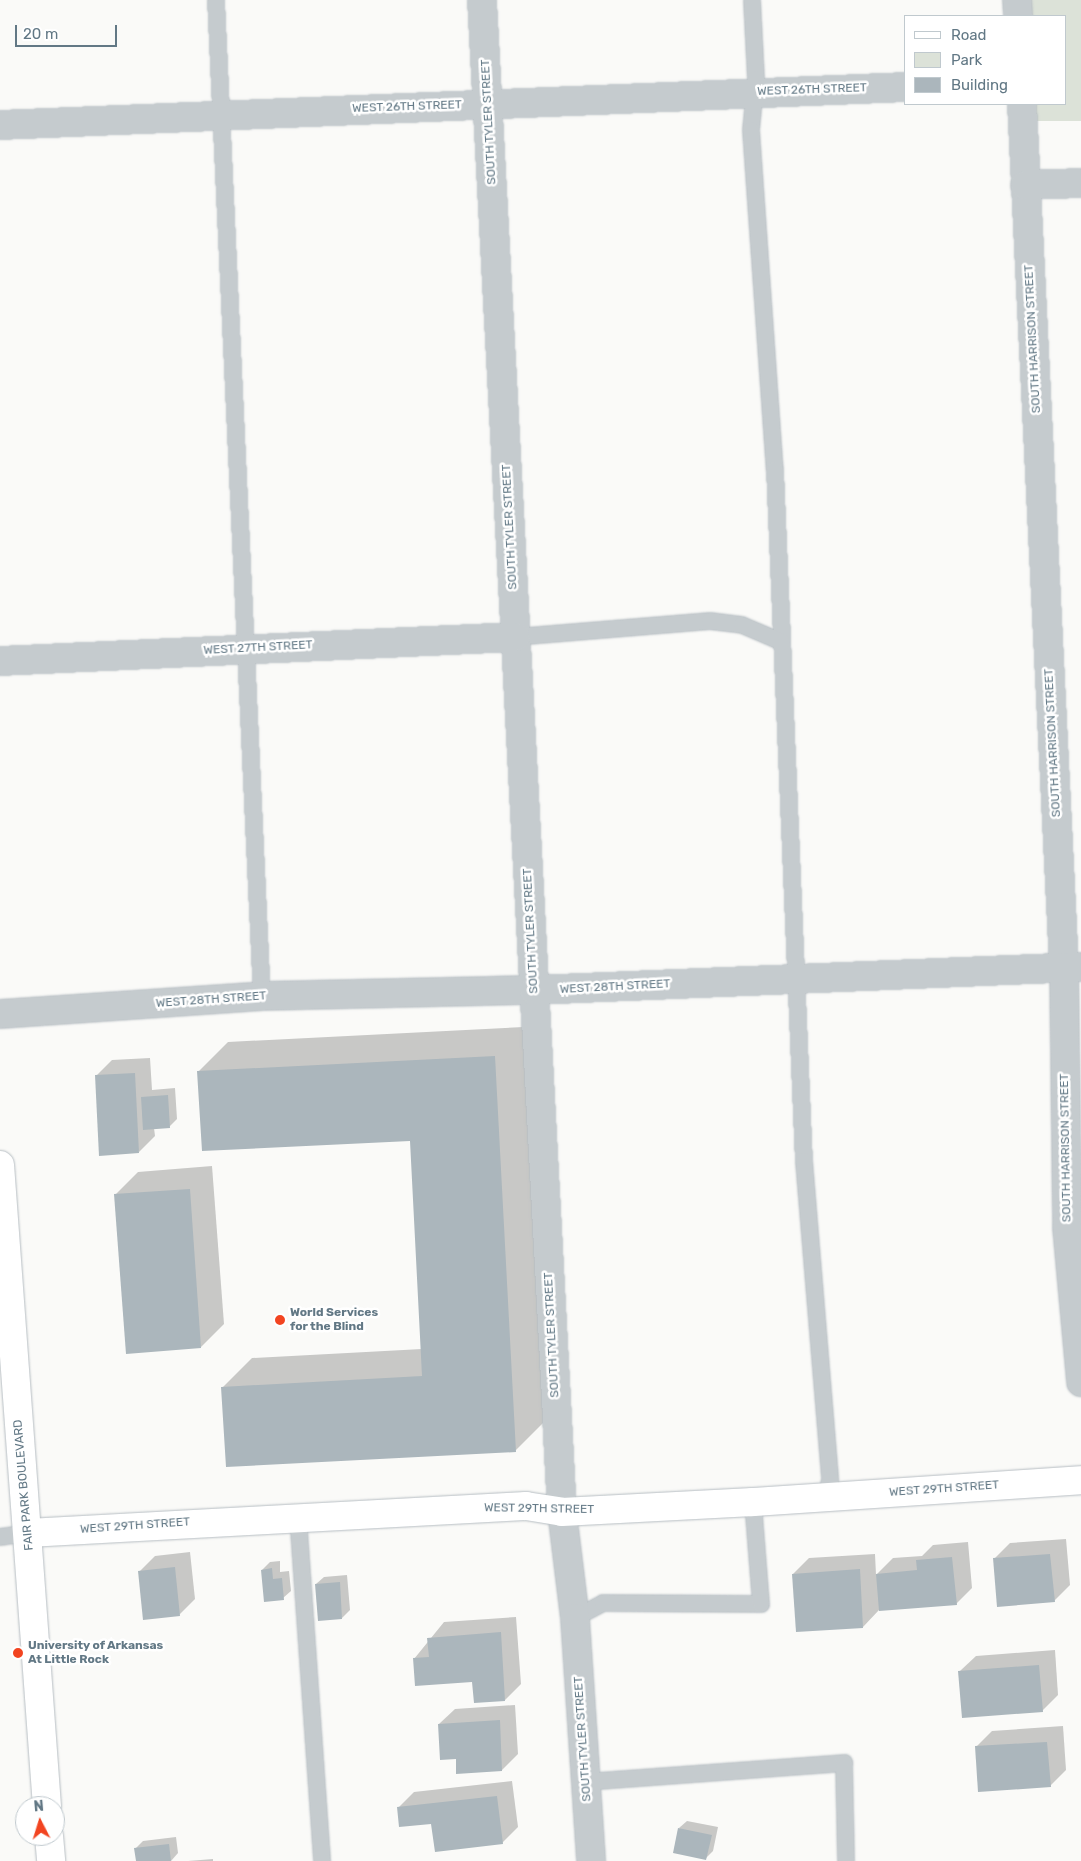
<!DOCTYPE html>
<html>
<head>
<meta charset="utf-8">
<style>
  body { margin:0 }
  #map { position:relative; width:1081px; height:1861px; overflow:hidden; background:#fafaf8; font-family:Rubik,sans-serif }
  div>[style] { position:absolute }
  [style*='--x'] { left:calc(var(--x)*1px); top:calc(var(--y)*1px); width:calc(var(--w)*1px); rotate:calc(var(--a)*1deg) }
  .green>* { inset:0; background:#dce2d8 }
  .shadow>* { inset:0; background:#0003 }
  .building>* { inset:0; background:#abb6bc }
  .roads { filter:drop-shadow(0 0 1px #b7bec3) drop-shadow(0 0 1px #b7bec3) }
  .lane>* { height:16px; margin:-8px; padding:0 8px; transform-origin:8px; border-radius:8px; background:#c5cbce }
  .street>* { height:28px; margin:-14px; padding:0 14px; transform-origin:14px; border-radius:14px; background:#c5cbce }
  .secondary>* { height:28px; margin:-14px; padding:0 14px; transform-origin:14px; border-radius:14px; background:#fff }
  .dots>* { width:14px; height:14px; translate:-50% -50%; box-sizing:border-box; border:2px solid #fff; border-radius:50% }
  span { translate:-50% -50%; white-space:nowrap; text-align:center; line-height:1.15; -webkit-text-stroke:5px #fff; paint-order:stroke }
  .street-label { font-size:12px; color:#627885 }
  .poi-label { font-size:12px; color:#627885; font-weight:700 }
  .left { translate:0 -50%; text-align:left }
  .legend { position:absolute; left:904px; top:15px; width:162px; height:90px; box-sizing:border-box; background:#fff; border:1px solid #c0c9ce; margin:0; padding:6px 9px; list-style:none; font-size:15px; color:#627885 }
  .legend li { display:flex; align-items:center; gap:10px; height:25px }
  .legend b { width:25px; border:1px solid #c0c9ce }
  .north { position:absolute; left:15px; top:1796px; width:50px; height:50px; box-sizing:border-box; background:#fff; border:1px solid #c0c9ce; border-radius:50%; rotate:355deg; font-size:14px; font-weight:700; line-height:20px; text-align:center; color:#627885 }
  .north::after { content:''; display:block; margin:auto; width:18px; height:22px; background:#f24420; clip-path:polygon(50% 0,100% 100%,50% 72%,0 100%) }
  .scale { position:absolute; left:15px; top:25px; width:102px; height:22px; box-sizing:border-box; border:2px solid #627885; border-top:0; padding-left:6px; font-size:15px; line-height:18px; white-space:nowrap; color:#627885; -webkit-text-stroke:4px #fff; paint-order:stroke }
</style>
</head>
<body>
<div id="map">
  <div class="green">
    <div style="clip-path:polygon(1017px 0,1081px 0,1081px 121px,1023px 121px,1022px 104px,1065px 104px,1065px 16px,1018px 16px)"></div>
  </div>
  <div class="shadow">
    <div style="clip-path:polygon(524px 1027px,545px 1421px,516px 1450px,223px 1387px,252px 1358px,422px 1349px,411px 1140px,198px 1072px,228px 1042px)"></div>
    <div style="clip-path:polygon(150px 1058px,152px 1090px,175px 1088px,177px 1119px,169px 1127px,154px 1128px,155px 1136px,139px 1152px,96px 1076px,112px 1060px)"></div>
    <div style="clip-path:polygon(212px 1166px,224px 1324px,201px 1347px,115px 1195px,138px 1172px)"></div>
    <div style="clip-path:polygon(1066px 1539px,1070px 1585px,1054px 1601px,994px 1559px,1010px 1543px)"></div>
    <div style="clip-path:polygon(968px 1542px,972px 1588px,956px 1604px,879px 1610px,863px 1627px,793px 1574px,809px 1558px,875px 1554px,876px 1575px,893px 1558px,922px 1556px,933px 1545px)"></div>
    <div style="clip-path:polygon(190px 1552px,195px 1599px,179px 1615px,139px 1572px,155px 1556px)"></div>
    <div style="clip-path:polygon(280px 1561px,280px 1572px,289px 1571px,291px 1591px,283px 1598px,262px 1570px,270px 1562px)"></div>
    <div style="clip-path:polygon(347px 1575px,350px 1610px,342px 1618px,316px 1584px,324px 1577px)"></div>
    <div style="clip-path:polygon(516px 1617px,521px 1684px,505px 1700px,474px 1681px,414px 1659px,444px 1622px)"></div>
    <div style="clip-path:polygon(1055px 1650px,1058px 1695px,1042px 1711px,960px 1671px,976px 1656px)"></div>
    <div style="clip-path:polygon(515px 1705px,518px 1754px,502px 1770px,457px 1758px,439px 1724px,455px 1709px)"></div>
    <div style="clip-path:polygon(1063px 1726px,1066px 1770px,1050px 1786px,976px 1747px,992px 1731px)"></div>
    <div style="clip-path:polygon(512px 1781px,518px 1827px,502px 1843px,432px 1822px,399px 1807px,414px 1792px)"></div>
    <div style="clip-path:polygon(687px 1821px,718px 1827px,713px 1851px,706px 1858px,679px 1828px)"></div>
    <div style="clip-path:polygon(176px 1837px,178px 1853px,171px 1861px,137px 1861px,136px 1848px,143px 1841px)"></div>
    <div style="clip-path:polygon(213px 1859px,213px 1861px,188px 1861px)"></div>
  </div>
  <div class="building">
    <div style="clip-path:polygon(495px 1056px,516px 1452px,226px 1467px,221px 1387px,422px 1376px,410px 1141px,202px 1151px,197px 1071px)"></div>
    <div style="clip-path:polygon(135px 1073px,139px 1153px,99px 1156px,95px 1075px)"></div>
    <div style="clip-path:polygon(168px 1095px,170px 1128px,143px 1130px,141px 1097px)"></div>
    <div style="clip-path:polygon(190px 1189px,201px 1348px,126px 1354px,114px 1194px)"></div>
    <div style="clip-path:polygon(1050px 1554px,1055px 1602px,997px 1607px,993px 1558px)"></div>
    <div style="clip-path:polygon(952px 1557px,957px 1605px,879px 1611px,876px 1574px,917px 1570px,916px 1560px)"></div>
    <div style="clip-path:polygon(175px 1567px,180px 1616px,143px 1620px,138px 1571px)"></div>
    <div style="clip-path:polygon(272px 1568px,273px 1579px,282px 1578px,284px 1600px,264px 1602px,261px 1570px)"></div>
    <div style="clip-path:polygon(860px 1569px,863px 1628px,796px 1632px,792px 1574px)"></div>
    <div style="clip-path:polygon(340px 1582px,342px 1619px,318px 1621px,315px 1584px)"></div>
    <div style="clip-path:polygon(501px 1632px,505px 1701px,474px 1703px,472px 1682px,415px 1686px,413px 1658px,429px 1657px,427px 1638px)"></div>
    <div style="clip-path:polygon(1039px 1665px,1043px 1712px,962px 1718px,958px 1671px)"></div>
    <div style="clip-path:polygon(500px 1720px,502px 1771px,456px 1774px,456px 1759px,440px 1760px,438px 1724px)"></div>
    <div style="clip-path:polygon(1047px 1742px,1051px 1787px,978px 1792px,975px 1746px)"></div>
    <div style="clip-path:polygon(497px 1796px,503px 1844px,435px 1852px,431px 1824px,399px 1827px,397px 1807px)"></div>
    <div style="clip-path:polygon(678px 1828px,712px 1835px,706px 1860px,673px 1853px)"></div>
    <div style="clip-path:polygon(169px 1844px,171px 1861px,136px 1861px,134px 1848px)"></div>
  </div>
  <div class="roads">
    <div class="lane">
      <div style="--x:216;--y:0;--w:997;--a:87.36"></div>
      <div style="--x:752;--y:0;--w:79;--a:87.1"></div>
      <div style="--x:756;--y:79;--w:51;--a:95.6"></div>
      <div style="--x:751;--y:130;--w:341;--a:86"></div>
      <div style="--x:775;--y:470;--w:692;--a:87.6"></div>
      <div style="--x:804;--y:1161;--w:320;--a:85.3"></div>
      <div style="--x:830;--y:1480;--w:17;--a:103"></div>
      <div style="--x:515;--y:637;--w:196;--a:-4.7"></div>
      <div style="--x:710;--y:621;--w:32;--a:7"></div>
      <div style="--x:742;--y:625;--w:43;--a:23"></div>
      <div style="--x:298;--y:1516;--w:346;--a:86"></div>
      <div style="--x:0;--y:1537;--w:28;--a:-8"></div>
      <div style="--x:575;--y:1618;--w:32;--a:-28"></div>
      <div style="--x:603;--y:1603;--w:158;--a:0.4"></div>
      <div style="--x:761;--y:1604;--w:102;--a:-94.5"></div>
      <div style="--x:586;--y:1782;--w:259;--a:-4.2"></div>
      <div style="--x:844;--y:1763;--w:98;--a:88.8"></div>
    </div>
    <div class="street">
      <div style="--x:482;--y:0;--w:1514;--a:86.97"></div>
      <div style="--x:562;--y:1512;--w:107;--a:83"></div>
      <div style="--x:575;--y:1618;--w:244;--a:86.2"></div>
      <div style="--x:1017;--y:0;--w:16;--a:86"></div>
      <div style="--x:1022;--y:104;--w:864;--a:87.21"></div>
      <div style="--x:1064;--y:967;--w:260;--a:89.3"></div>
      <div style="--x:1067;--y:1227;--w:156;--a:84.8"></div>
      <div style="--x:0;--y:125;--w:906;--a:-2.4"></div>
      <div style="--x:1025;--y:185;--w:56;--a:-2"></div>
      <div style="--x:0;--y:661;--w:516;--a:-2.67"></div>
      <div style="--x:0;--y:1014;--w:263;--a:-3.9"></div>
      <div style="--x:262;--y:996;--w:272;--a:-1.3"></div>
      <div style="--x:534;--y:990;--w:547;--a:-2.41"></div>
    </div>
    <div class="secondary">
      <div style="--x:0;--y:1165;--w:643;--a:85.81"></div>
      <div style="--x:28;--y:1533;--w:499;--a:-3.1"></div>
      <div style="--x:526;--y:1506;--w:36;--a:9"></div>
      <div style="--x:562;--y:1512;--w:191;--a:-3"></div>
      <div style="--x:753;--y:1502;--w:329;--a:-3.8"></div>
      <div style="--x:49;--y:1836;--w:25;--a:85"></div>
    </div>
  </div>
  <div class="dots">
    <div style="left:280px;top:1320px;background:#f24420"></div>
    <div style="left:18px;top:1653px;background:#f24420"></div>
  </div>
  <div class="street-label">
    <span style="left:812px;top:90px;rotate:-2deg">WEST 26TH STREET</span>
    <span style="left:407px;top:107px;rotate:-2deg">WEST 26TH STREET</span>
    <span style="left:489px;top:122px;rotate:-93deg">SOUTH TYLER STREET</span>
    <span style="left:1033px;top:339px;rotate:-93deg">SOUTH HARRISON STREET</span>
    <span style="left:510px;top:527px;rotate:-93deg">SOUTH TYLER STREET</span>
    <span style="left:258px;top:648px;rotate:-3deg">WEST 27TH STREET</span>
    <span style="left:1053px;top:743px;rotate:-93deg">SOUTH HARRISON STREET</span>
    <span style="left:531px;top:931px;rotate:-93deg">SOUTH TYLER STREET</span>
    <span style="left:615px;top:987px;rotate:-3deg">WEST 28TH STREET</span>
    <span style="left:211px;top:1000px;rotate:-4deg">WEST 28TH STREET</span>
    <span style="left:1066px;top:1148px;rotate:-91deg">SOUTH HARRISON STREET</span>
    <span style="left:552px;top:1335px;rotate:-93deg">SOUTH TYLER STREET</span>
    <span style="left:24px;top:1485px;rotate:-95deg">FAIR PARK BOULEVARD</span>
    <span style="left:944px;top:1489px;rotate:-4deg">WEST 29TH STREET</span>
    <span style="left:539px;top:1509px;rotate:1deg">WEST 29TH STREET</span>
    <span style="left:135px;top:1526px;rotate:-4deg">WEST 29TH STREET</span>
    <span style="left:583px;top:1739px;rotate:-94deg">SOUTH TYLER STREET</span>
  </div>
  <div class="poi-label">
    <span class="left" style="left:290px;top:1320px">World Services<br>for the Blind</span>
    <span class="left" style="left:28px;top:1653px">University of Arkansas<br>At Little Rock</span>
  </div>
  <ul class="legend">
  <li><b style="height:6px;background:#fff"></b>Road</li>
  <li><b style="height:14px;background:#dce2d8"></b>Park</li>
  <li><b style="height:14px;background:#abb6bc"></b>Building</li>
  </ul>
  <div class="north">N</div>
  <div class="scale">20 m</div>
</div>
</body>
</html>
